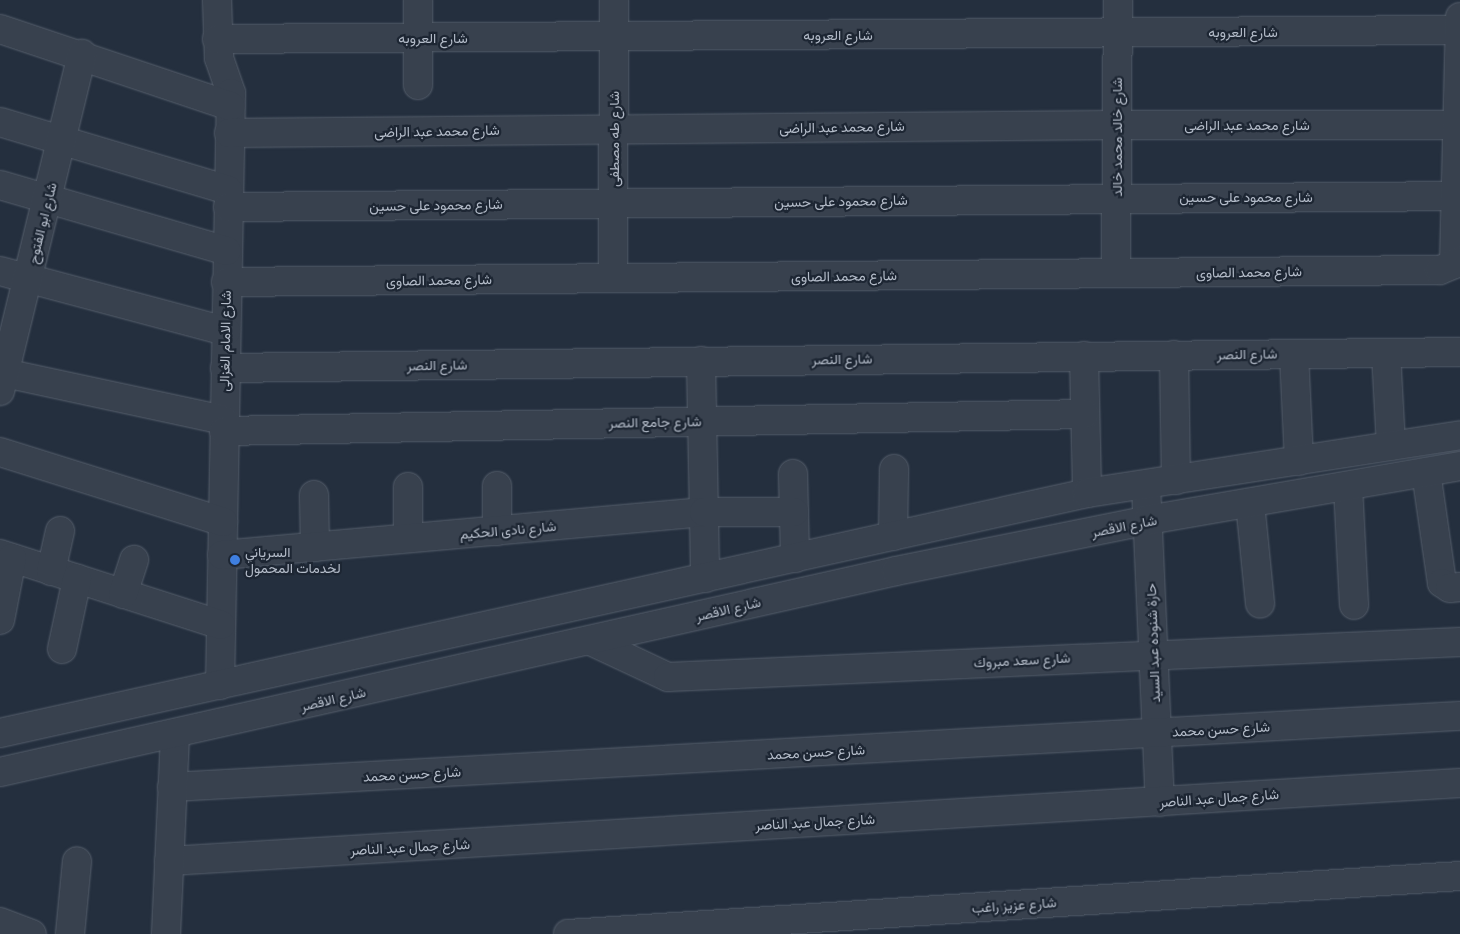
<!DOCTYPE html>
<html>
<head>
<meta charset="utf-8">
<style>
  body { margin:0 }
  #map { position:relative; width:1460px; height:934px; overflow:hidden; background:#242f3e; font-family:"Roboto Condensed",Vazirmatn,sans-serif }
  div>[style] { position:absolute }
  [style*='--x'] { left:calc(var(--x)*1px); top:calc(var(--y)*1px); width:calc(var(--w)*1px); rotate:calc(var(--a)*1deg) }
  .roads { filter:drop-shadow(0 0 1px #565f6c) drop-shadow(0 0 1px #565f6c) }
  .minor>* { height:28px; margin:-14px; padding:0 14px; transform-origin:14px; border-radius:14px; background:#38414e }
  .tertiary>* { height:28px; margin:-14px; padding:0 14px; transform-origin:14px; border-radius:14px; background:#38414e }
  .dots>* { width:14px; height:14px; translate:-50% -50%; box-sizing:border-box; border:2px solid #1d2633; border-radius:50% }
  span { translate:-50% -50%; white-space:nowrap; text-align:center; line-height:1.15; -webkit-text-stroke:4.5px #1d2633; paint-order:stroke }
  .street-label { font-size:14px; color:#b4bcc9 }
  .poi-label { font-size:14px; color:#b4bcc9 }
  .left { translate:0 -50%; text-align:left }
</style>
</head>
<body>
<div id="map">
  <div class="roads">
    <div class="minor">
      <div style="--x:217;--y:0;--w:58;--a:88"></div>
      <div style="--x:219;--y:58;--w:37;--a:71"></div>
      <div style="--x:231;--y:93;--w:592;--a:91.06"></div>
      <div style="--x:0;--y:29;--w:243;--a:18.5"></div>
      <div style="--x:217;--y:39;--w:1242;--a:-0.42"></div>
      <div style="--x:418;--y:85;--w:85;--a:-90"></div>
      <div style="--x:0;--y:122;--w:238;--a:16.6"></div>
      <div style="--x:229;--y:133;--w:888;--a:-0.52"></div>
      <div style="--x:1117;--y:125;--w:338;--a:0"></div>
      <div style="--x:0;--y:185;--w:236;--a:16.2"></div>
      <div style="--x:228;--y:207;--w:1227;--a:-0.51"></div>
      <div style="--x:1454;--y:264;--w:247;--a:-88.6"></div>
      <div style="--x:0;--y:271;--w:234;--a:14.9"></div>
      <div style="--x:1116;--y:273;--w:273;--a:-89.6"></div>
      <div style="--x:613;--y:278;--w:278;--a:-89.8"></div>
      <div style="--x:226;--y:282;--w:1214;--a:-0.57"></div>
      <div style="--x:1440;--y:270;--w:22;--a:-22"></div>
      <div style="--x:1386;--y:353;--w:93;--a:86.9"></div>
      <div style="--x:1294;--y:354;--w:107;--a:87.3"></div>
      <div style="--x:1174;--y:355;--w:125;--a:89.1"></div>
      <div style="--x:1084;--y:356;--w:137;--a:88.7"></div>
      <div style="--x:701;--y:361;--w:217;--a:88.9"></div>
      <div style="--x:225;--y:368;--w:1235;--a:-0.74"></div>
      <div style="--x:0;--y:372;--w:229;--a:12.1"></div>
      <div style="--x:0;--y:391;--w:347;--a:-76.3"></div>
      <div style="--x:224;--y:431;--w:861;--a:-1.13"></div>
      <div style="--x:0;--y:452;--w:234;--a:17.4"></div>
      <div style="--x:1426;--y:472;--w:112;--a:81.8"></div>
      <div style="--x:1442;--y:583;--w:9;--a:32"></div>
      <div style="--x:1450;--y:588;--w:10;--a:-6"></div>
      <div style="--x:793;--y:474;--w:84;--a:88.6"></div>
      <div style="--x:1146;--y:485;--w:317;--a:87.5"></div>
      <div style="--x:497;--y:486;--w:45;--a:90"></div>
      <div style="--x:1348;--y:486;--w:119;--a:87.1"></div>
      <div style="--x:408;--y:487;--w:51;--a:90"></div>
      <div style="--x:314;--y:495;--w:52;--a:88.9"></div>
      <div style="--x:1250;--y:503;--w:101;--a:84.3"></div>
      <div style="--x:893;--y:536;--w:67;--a:-89.1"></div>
      <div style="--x:0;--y:554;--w:232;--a:17.8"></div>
      <div style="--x:222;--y:555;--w:484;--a:-5.1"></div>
      <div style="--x:704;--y:512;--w:90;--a:0"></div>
      <div style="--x:51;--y:571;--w:41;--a:-77.3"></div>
      <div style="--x:123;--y:594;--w:36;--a:-72"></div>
      <div style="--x:0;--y:620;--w:63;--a:-79"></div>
      <div style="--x:591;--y:641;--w:85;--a:25.1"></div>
      <div style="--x:668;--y:677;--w:793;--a:-2.53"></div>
      <div style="--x:62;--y:649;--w:72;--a:-77.9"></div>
      <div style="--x:172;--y:787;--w:1290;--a:-3.16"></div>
      <div style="--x:169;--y:861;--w:1293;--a:-3.46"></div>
      <div style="--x:0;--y:922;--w:34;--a:21"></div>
      <div style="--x:70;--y:934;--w:73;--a:-84.5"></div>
      <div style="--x:166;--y:934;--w:200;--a:-87.4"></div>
      <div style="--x:568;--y:934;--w:894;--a:-3.72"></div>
    </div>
    <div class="tertiary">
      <div style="--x:0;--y:733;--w:1113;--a:-12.45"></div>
      <div style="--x:1087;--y:493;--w:377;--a:-8.8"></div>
      <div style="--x:0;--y:772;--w:918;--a:-12.64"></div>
      <div style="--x:896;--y:571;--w:257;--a:-11.4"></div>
      <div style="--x:1148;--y:520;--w:317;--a:-9.8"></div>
    </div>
  </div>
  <div class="dots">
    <div style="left:235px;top:560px;background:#3f7fe0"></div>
  </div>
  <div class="street-label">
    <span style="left:1243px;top:32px">شارع العروبه</span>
    <span style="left:838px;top:35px">شارع العروبه</span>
    <span style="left:433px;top:38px">شارع العروبه</span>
    <span style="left:1247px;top:125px">شارع محمد عبد الراضى</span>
    <span style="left:842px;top:127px;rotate:-1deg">شارع محمد عبد الراضى</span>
    <span style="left:437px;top:131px;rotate:-1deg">شارع محمد عبد الراضى</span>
    <span style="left:1117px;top:137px;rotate:-90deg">شارع خالد محمد خالد</span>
    <span style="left:614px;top:139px;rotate:-90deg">شارع طه مصطفى</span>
    <span style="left:1246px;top:197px">شارع محمود على حسين</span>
    <span style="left:841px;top:201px;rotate:-1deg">شارع محمود على حسين</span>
    <span style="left:436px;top:205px;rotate:-1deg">شارع محمود على حسين</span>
    <span style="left:42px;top:223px;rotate:-76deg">شارع ابو الفتوح</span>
    <span style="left:1249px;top:272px;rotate:-1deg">شارع محمد الصاوى</span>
    <span style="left:844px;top:276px;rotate:-1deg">شارع محمد الصاوى</span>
    <span style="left:439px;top:280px;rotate:-1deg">شارع محمد الصاوى</span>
    <span style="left:225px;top:341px;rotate:-89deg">شارع الامام الغزالى</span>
    <span style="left:1247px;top:354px;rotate:-1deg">شارع النصر</span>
    <span style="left:842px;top:359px;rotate:-1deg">شارع النصر</span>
    <span style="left:437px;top:365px;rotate:-1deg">شارع النصر</span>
    <span style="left:655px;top:422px;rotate:-1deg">شارع جامع النصر</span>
    <span style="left:1124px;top:526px;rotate:-11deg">شارع الاقصر</span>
    <span style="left:508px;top:530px;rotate:-5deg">شارع نادى الحكيم</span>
    <span style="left:728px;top:609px;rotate:-13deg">شارع الاقصر</span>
    <span style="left:1153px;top:643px;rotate:-92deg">حارة شنوده عبد السيد</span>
    <span style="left:1022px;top:660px;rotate:-3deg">شارع سعد مبروك</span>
    <span style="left:333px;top:699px;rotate:-13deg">شارع الاقصر</span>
    <span style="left:1221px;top:729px;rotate:-3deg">شارع حسن محمد</span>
    <span style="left:816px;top:752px;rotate:-3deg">شارع حسن محمد</span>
    <span style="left:412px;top:774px;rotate:-3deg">شارع حسن محمد</span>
    <span style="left:1219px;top:798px;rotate:-4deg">شارع جمال عبد الناصر</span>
    <span style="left:815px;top:822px;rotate:-3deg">شارع جمال عبد الناصر</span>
    <span style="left:410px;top:847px;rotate:-3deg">شارع جمال عبد الناصر</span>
    <span style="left:1014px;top:905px;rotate:-4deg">شارع عزيز راغب</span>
  </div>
  <div class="poi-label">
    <span class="left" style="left:245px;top:560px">السرياني<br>لخدمات المحمول</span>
  </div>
</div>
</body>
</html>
